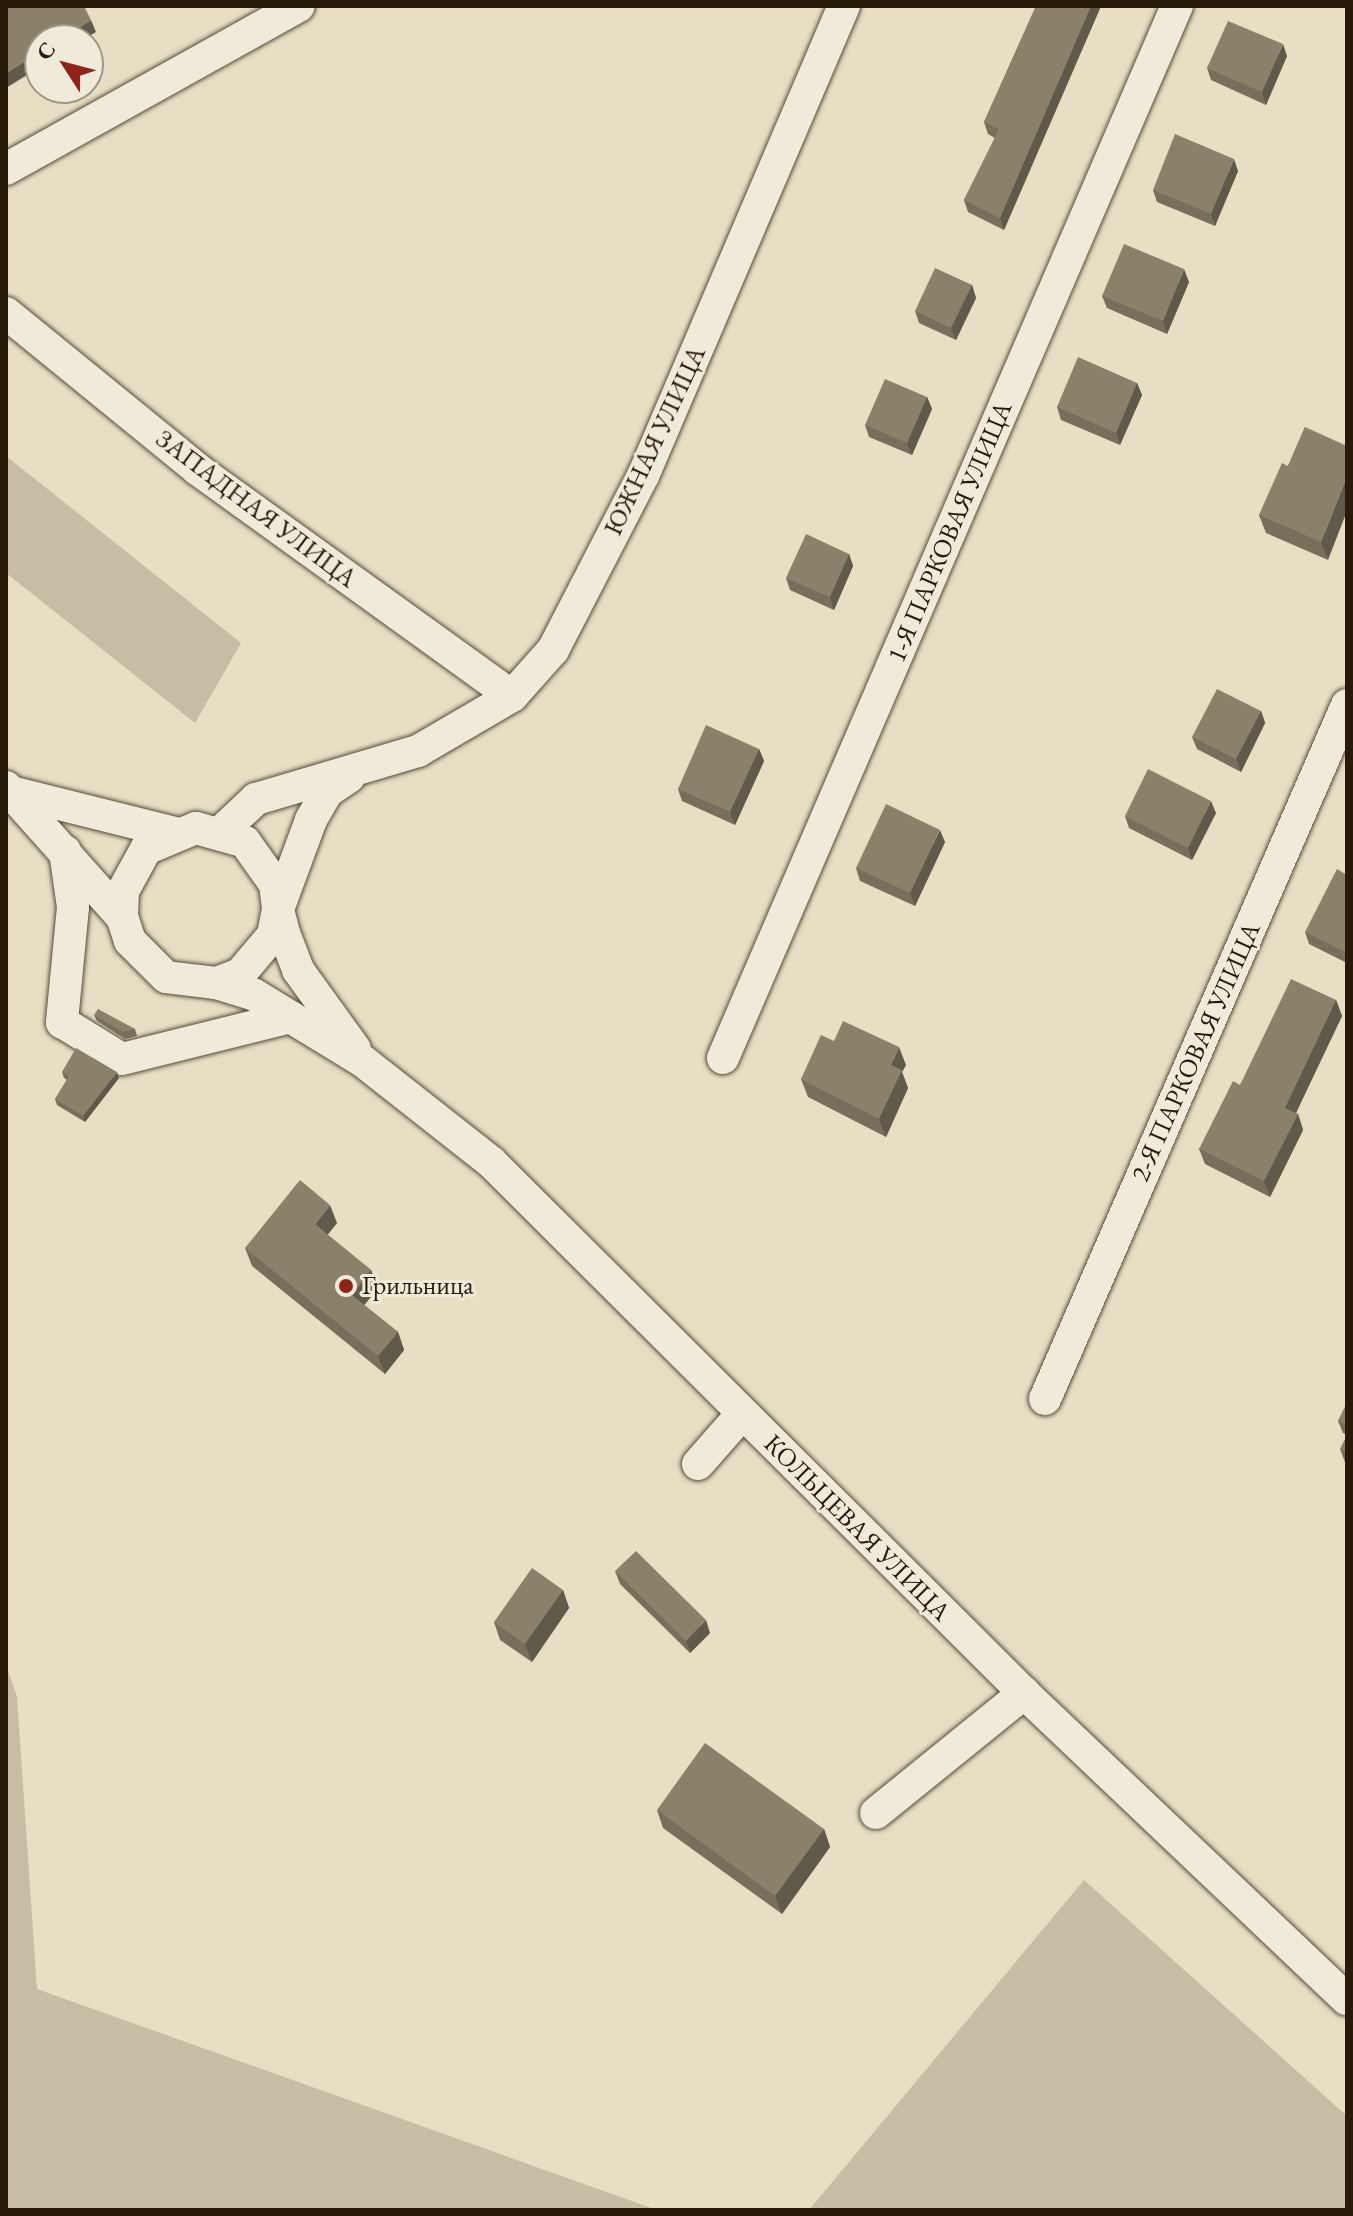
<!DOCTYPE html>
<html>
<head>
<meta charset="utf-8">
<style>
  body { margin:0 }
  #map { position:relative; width:1353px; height:2216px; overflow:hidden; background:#e7dec4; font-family:"EB Garamond",serif }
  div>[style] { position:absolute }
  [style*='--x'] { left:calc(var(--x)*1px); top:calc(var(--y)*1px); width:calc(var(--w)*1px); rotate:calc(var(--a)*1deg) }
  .green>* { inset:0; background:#c6bda4 }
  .roads { filter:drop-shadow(0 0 2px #574b38) drop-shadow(0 0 2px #574b38) }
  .minor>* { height:32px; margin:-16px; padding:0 16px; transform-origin:16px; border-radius:16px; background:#efead9 }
  .wall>* { inset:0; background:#786e5b }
  .shaded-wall>* { inset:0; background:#615a4a }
  .building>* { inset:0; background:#8b806a }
  .dots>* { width:22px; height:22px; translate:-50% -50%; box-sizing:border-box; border:4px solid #efead9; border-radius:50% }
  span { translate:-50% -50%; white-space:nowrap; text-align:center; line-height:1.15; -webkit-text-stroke:6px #efead9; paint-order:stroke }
  .street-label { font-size:26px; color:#271a09 }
  .poi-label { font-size:26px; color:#271a09 }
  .left { translate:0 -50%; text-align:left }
  .frame { position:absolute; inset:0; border:8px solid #271a09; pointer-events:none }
  .north { position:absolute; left:24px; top:24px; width:80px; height:80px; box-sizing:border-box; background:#efead9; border:2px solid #9f9786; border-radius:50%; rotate:306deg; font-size:22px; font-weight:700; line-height:32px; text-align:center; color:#271a09 }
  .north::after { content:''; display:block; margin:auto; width:28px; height:36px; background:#8f2418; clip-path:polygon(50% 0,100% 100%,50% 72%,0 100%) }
</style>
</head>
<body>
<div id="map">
  <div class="green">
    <div style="clip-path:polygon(6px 456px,241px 643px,195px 723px,6px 573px)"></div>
    <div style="clip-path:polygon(6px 1665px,17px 1697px,37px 1989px,657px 2210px,6px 2210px)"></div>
    <div style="clip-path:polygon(1084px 1880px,1347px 2116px,1347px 2210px,809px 2210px)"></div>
  </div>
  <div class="roads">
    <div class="minor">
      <div style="--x:6;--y:169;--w:335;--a:-29.1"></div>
      <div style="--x:6;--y:313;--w:247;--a:39.2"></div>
      <div style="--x:197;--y:469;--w:388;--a:35.8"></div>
      <div style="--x:349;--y:777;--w:27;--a:146"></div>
      <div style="--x:327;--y:792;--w:32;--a:120"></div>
      <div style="--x:311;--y:820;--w:95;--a:110.3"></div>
      <div style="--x:278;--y:909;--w:26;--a:101"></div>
      <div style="--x:273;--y:935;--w:51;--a:130.2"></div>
      <div style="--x:240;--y:974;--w:26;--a:159"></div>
      <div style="--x:216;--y:983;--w:50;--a:-173.2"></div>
      <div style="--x:166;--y:977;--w:51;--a:-135"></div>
      <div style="--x:130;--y:941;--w:25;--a:-108"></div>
      <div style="--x:122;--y:917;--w:26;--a:-88"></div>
      <div style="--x:123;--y:891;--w:48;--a:-61.3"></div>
      <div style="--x:146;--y:849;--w:54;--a:-22.8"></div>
      <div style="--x:196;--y:828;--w:51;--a:15.9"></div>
      <div style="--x:245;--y:842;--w:52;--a:54.5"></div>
      <div style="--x:275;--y:884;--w:25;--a:83"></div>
      <div style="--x:278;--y:909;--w:25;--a:76"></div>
      <div style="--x:284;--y:933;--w:40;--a:69"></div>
      <div style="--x:298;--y:970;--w:97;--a:54.2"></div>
      <div style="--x:6;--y:787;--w:174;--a:48.3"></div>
      <div style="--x:15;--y:793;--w:166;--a:14"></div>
      <div style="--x:222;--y:831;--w:47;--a:-43.3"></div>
      <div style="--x:256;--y:799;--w:169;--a:-16.5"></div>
      <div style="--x:418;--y:751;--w:109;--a:-30.3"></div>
      <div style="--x:512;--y:696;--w:62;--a:-48.3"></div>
      <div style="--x:553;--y:650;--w:196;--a:-62.7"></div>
      <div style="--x:643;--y:476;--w:511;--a:-66.85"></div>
      <div style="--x:65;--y:851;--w:57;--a:81.9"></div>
      <div style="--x:73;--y:907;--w:116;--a:95.5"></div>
      <div style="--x:62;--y:1022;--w:70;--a:31.7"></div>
      <div style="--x:122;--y:1059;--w:174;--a:-14"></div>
      <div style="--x:216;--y:983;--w:39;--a:17"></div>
      <div style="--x:253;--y:994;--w:130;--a:31.5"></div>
      <div style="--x:364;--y:1062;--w:162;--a:38.2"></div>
      <div style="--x:491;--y:1162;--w:752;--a:44.89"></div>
      <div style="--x:1024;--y:1693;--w:445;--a:43.5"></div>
      <div style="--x:723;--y:1058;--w:1146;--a:-66.66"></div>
      <div style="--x:1045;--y:1399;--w:757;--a:-66.48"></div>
      <div style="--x:698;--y:1464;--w:67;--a:-48.7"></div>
      <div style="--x:876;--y:1813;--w:191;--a:-39"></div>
    </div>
  </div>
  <div class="wall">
    <div style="clip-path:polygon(1036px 6px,1101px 6px,1004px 230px,968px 212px,964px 200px,995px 138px,988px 134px,984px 122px)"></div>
    <div style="clip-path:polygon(1287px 56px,1266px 105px,1211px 80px,1207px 68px)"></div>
    <div style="clip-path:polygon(1238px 171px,1215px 226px,1157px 202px,1153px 190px)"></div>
    <div style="clip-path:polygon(1189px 282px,1167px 334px,1107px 308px,1102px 296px)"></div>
    <div style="clip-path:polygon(972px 285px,976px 298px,956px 340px,919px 323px,915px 311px)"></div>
    <div style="clip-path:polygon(1137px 383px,1142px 395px,1120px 445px,1061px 420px,1057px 407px)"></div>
    <div style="clip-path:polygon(927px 397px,932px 409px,912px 455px,869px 437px,865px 425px)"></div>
    <div style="clip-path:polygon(1305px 427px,1328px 560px,1266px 533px,1259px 515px,1288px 466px)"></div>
    <div style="clip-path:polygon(849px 554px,853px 566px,834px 610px,790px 590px,786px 578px)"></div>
    <div style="clip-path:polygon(1261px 711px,1265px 723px,1241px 772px,1197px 749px,1192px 737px)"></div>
    <div style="clip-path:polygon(759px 749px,764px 761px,735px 825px,682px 801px,678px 789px)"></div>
    <div style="clip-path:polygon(1216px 813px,1192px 860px,1129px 828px,1125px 816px)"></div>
    <div style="clip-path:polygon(945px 842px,915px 906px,860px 881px,856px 868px)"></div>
    <div style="clip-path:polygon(1347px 875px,1347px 963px,1309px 944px,1305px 932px)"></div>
    <div style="clip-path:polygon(1336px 1000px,1342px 1016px,1296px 1113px,1298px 1114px,1303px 1130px,1270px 1197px,1205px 1164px,1199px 1149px,1240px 1085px)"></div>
    <div style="clip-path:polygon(94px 1015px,135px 1029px,137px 1036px,125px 1039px,97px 1021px)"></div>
    <div style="clip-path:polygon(834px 1041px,906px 1065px,902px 1072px,908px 1088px,886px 1137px,808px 1097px,801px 1079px)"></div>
    <div style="clip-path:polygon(62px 1072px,119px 1078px,85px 1122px,57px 1105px,55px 1099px,67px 1080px,64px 1078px)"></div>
    <div style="clip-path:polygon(337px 1223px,327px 1235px,371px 1270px,378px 1288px,364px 1305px,398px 1332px,404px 1350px,385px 1374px,252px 1266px,245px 1248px)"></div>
    <div style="clip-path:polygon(1347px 1403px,1347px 1435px,1343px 1433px,1338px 1421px)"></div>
    <div style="clip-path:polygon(1347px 1436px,1347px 1463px,1345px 1462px,1340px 1449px)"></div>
    <div style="clip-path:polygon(615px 1571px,710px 1633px,690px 1653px,620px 1584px)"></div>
    <div style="clip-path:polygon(563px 1590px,569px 1608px,532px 1662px,500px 1640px,494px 1622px)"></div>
    <div style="clip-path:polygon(657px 1810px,824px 1829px,830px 1847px,782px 1914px,663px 1828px)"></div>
  </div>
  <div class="shaded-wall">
    <div style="clip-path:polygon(1091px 6px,1101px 6px,1004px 230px,1000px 218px)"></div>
    <div style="clip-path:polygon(91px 20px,96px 32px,83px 40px,59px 40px)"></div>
    <div style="clip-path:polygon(1283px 44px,1287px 56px,1266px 105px,1262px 92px)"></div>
    <div style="clip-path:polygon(40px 52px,40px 67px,6px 88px,6px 73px)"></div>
    <div style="clip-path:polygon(1234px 159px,1238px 171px,1215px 226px,1211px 214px)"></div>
    <div style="clip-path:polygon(1184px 269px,1189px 282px,1167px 334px,1163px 321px)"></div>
    <div style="clip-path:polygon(972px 285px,976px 298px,956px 340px,951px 328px)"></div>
    <div style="clip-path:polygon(1137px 383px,1142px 395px,1120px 445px,1116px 433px)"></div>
    <div style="clip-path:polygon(927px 397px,932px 409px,912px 455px,907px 443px)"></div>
    <div style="clip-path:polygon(1347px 476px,1347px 511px,1328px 560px,1321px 542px)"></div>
    <div style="clip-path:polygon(849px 554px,853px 566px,834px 610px,830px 597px)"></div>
    <div style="clip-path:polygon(1261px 711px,1265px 723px,1241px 772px,1236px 759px)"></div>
    <div style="clip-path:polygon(759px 749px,764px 761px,735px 825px,730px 812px)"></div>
    <div style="clip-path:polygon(1211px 801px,1216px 813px,1192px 860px,1188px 848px)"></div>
    <div style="clip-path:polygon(940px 830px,945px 842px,915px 906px,910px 893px)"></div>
    <div style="clip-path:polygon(1336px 1000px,1342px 1016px,1291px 1123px,1285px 1108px)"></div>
    <div style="clip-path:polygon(899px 1047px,906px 1065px,902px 1072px,908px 1088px,886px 1137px,879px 1119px,891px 1065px)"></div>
    <div style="clip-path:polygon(117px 1072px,119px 1078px,85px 1122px,83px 1116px)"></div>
    <div style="clip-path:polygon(1298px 1114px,1303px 1130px,1270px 1197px,1264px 1181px)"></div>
    <div style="clip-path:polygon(330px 1205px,337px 1223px,321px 1243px,315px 1224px)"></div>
    <div style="clip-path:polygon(371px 1270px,378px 1288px,358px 1313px,352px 1295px)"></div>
    <div style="clip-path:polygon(398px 1332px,404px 1350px,385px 1374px,378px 1356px)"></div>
    <div style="clip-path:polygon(563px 1590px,569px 1608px,532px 1662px,525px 1644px)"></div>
    <div style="clip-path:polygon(706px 1620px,710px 1633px,690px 1653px,686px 1641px)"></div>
    <div style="clip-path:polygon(824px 1829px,830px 1847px,782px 1914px,775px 1896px)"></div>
  </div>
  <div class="building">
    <div style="clip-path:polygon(6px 6px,84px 6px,91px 20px,59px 40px,40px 40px,40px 52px,6px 73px)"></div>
    <div style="clip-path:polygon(1036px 6px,1091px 6px,1000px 218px,964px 200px,999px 129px,984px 122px)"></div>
    <div style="clip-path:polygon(1228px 21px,1283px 44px,1262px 92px,1207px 68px)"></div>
    <div style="clip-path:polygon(1175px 134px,1234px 159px,1211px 214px,1153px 190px)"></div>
    <div style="clip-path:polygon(1124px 244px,1184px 269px,1163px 321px,1102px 296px)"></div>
    <div style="clip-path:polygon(935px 268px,972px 285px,951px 328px,915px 311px)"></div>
    <div style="clip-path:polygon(1078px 357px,1137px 383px,1116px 433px,1057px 407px)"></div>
    <div style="clip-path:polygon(885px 379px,927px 397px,907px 443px,865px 425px)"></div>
    <div style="clip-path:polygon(1305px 427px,1347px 446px,1347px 476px,1321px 542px,1259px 515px,1282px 463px,1288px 466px)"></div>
    <div style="clip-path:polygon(806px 534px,849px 554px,830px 597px,786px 578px)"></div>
    <div style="clip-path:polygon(1217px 689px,1261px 711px,1236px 759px,1192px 737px)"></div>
    <div style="clip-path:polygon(706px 725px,759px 749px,730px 812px,678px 789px)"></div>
    <div style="clip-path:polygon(1148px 769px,1211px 801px,1188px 848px,1125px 816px)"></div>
    <div style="clip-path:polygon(886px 804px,940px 830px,910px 893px,856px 868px)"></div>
    <div style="clip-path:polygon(1337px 869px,1347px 875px,1347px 953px,1305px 932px)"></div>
    <div style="clip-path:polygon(1291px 979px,1336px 1000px,1285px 1108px,1298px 1114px,1264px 1181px,1199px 1149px,1233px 1081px,1240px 1085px)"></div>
    <div style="clip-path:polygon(98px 1009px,135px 1029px,123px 1032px,94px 1015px)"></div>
    <div style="clip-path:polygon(843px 1021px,899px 1047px,891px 1065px,902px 1070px,879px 1119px,801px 1079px,821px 1035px,834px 1041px)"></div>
    <div style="clip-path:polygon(76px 1048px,117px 1072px,83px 1116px,55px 1099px,69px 1076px,62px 1072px)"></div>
    <div style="clip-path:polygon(300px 1180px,330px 1205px,315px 1224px,371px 1270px,352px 1295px,398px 1332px,378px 1356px,245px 1248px)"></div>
    <div style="clip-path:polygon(1347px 1403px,1347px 1425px,1338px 1421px)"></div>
    <div style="clip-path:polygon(1347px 1436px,1347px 1453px,1340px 1449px)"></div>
    <div style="clip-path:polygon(636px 1551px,706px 1620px,686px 1641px,615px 1571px)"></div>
    <div style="clip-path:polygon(532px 1568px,563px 1590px,525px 1644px,494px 1622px)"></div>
    <div style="clip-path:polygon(705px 1743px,824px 1829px,775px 1896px,657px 1810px)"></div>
  </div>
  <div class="dots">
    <div style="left:346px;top:1286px;background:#8f2418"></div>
  </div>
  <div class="street-label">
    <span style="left:655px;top:441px;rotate:-65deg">ЮЖНАЯ УЛИЦА</span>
    <span style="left:256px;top:509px;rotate:37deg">ЗАПАДНАЯ УЛИЦА</span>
    <span style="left:950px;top:532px;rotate:-67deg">1-Я ПАРКОВАЯ УЛИЦА</span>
    <span style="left:1196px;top:1052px;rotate:-66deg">2-Я ПАРКОВАЯ УЛИЦА</span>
    <span style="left:857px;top:1528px;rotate:45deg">КОЛЬЦЕВАЯ УЛИЦА</span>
  </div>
  <div class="poi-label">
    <span class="left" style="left:362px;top:1286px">Грильница</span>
  </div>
  <div class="frame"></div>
  <div class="north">С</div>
</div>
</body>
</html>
